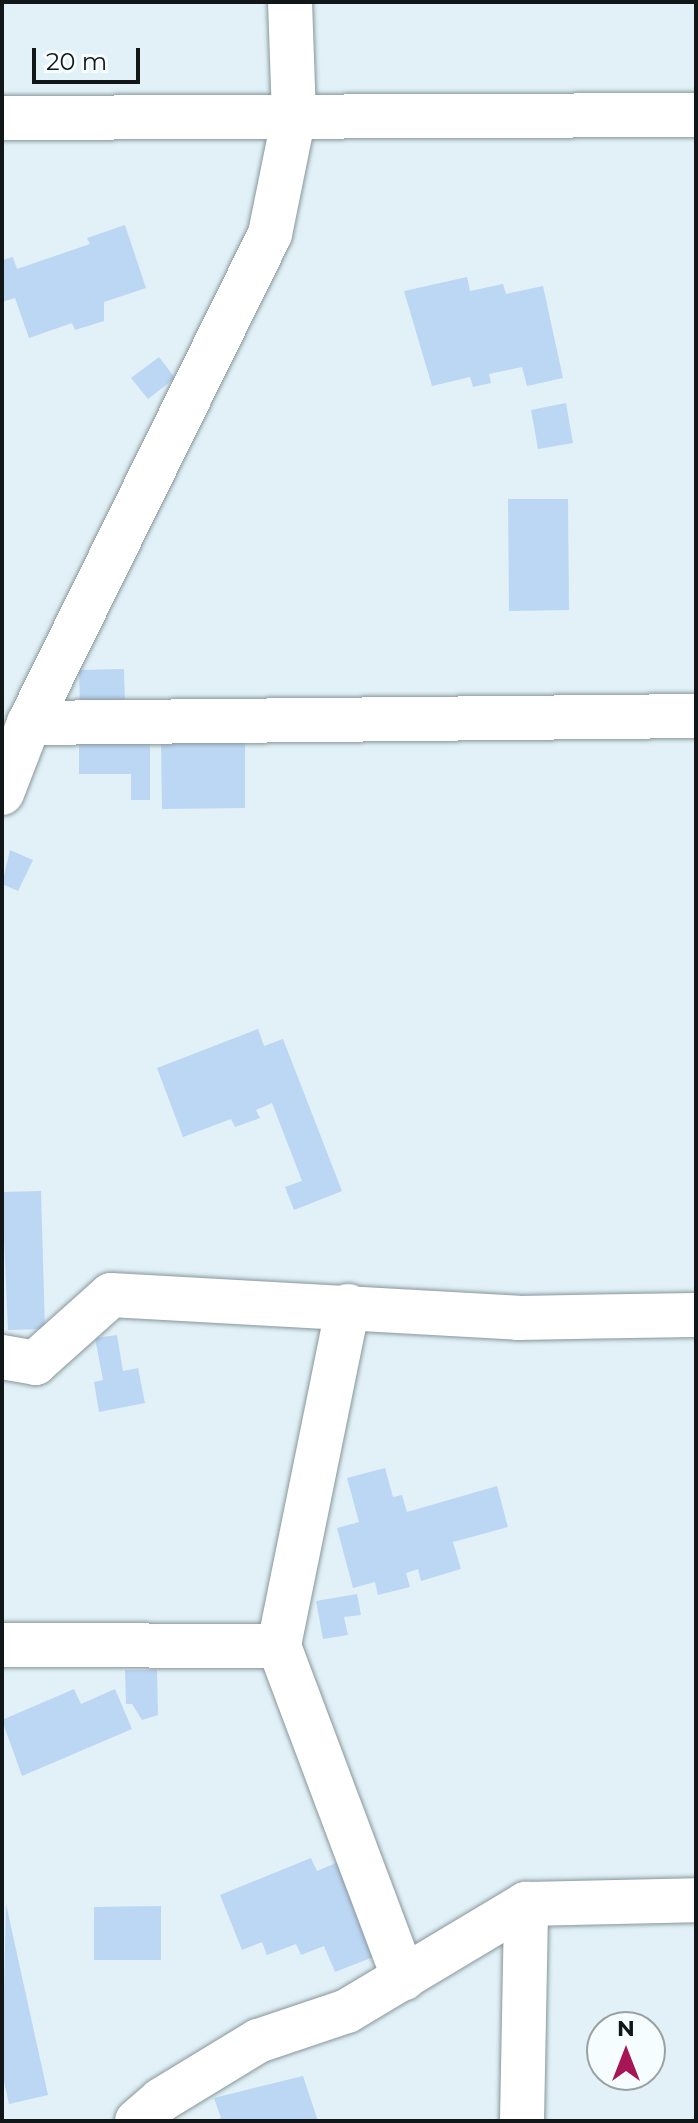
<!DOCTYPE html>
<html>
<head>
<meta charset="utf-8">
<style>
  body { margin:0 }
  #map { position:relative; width:698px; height:2123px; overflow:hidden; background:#e1f1f7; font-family:Montserrat,sans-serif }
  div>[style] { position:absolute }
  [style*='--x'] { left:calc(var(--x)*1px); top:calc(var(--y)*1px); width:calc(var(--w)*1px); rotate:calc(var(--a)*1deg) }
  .building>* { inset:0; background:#bcd7f4 }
  .roads { filter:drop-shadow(0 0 2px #87969b) drop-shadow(0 0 2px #87969b) }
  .minor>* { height:44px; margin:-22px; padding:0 22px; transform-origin:22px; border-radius:22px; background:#fff }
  span { translate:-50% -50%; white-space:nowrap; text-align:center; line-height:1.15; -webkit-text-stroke:6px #f6fdff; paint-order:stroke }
  .frame { position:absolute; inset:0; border:4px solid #111618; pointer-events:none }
  .north { position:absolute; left:586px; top:2011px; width:80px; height:80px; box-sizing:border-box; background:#f6fdff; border:2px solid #9aa1a3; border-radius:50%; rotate:0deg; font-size:22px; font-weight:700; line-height:32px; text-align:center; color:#111618 }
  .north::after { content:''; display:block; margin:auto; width:28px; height:36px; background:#a61554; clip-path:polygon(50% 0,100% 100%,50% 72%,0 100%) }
  .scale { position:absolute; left:32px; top:48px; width:108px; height:36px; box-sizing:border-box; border:4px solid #111618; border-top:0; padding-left:10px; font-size:24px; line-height:28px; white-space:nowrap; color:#111618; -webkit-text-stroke:6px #f6fdff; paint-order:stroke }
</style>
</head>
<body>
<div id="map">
  <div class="building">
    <div style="clip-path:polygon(125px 225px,146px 288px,104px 302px,104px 321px,75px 330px,72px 323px,29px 338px,15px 298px,2px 302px,2px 260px,13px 257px,17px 269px,90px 244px,87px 238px)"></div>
    <div style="clip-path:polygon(467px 277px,470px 291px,503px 284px,506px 294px,543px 286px,563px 378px,527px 386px,522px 367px,489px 374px,491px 383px,473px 387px,470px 377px,432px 386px,404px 291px)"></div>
    <div style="clip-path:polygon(159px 357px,175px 378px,148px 399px,131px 378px)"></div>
    <div style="clip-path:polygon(566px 403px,573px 443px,538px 449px,531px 410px)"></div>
    <div style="clip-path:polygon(508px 499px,568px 499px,569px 610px,509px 611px)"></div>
    <div style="clip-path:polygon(124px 669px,125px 705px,80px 707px,79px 670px)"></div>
    <div style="clip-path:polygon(79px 734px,150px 734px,150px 800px,131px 800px,131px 774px,79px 774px)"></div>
    <div style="clip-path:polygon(245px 742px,245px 808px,162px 809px,161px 743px)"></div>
    <div style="clip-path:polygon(10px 850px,33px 860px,18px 891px,2px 884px)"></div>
    <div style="clip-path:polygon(258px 1029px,264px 1046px,283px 1039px,342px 1191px,294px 1210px,285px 1187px,302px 1181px,272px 1103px,256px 1110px,260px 1118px,235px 1127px,231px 1119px,183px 1137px,157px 1068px)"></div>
    <div style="clip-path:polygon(41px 1191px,45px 1329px,8px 1330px,2px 1192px)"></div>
    <div style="clip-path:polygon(117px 1335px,123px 1371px,138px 1368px,145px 1403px,99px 1412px,94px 1382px,103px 1380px,95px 1338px)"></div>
    <div style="clip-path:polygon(385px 1468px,393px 1497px,402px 1495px,407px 1512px,497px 1486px,508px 1527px,453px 1542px,461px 1569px,421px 1581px,418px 1569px,406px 1573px,410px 1587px,378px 1595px,375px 1582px,353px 1588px,337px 1528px,359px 1522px,347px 1478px)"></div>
    <div style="clip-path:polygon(357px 1594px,361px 1615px,344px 1617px,348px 1635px,323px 1639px,316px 1601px)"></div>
    <div style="clip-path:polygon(125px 1670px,157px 1670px,158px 1715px,142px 1720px,132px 1704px,126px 1704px)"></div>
    <div style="clip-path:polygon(74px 1689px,81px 1704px,115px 1689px,132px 1729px,22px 1776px,2px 1720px)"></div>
    <div style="clip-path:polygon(311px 1858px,317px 1871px,343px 1860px,381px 1954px,335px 1972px,324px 1946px,301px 1955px,296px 1944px,267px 1955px,262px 1942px,242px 1950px,220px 1895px)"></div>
    <div style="clip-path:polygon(6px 1904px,48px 2095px,9px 2104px,2px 2072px)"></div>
    <div style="clip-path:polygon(161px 1906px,161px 1960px,94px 1960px,94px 1907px)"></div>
    <div style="clip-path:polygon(303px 2076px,318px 2121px,213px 2121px,221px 2118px,214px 2098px)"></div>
  </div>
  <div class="roads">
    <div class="minor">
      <div style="--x:2;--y:118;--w:694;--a:-0.25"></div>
      <div style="--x:29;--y:723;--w:667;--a:-0.6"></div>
      <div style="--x:2;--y:793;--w:75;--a:-68.9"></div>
      <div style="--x:29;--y:723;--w:545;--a:-63.76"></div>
      <div style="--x:270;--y:234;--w:120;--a:-78.5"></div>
      <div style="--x:294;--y:116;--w:114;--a:-92"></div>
      <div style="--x:348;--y:1306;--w:347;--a:101.5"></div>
      <div style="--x:279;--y:1646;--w:355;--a:69.4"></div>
      <div style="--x:2;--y:1357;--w:34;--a:10"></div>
      <div style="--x:35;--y:1363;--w:102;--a:-41.8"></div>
      <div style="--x:111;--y:1295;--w:408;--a:3.2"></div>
      <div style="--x:518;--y:1318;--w:178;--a:-1"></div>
      <div style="--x:2;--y:1645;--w:277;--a:0.2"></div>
      <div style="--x:137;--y:2121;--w:32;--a:-41"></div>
      <div style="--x:161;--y:2100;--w:114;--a:-31.3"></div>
      <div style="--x:258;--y:2041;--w:94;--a:-18.6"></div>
      <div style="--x:347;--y:2011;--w:209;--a:-30.9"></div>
      <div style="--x:526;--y:1904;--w:170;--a:-1.3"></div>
      <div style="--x:522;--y:2121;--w:217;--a:-88.9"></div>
    </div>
  </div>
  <div class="frame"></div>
  <div class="north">N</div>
  <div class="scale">20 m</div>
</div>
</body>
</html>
